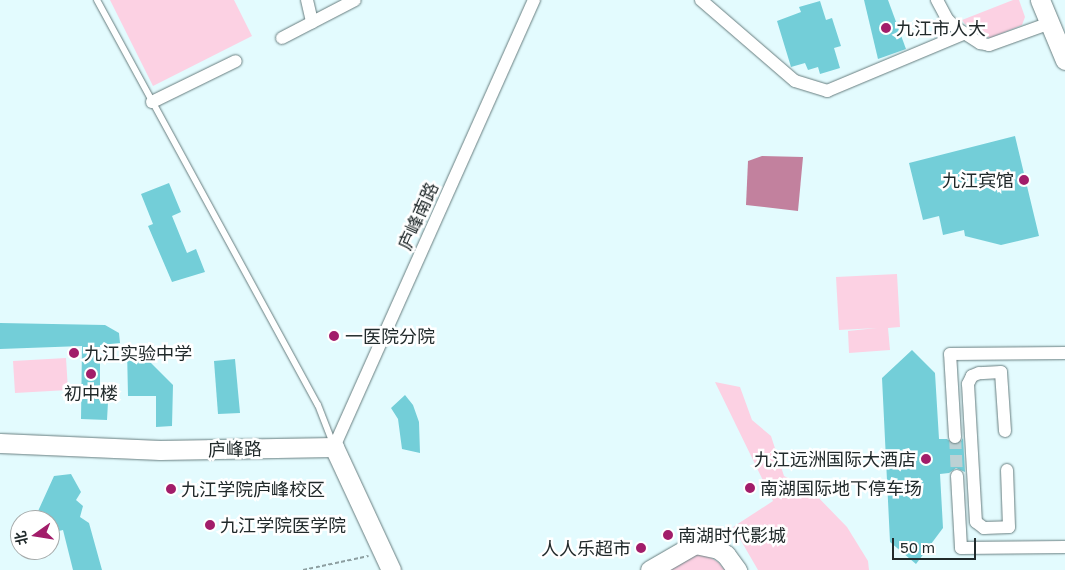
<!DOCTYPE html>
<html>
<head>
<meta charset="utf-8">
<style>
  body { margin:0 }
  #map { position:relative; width:1065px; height:570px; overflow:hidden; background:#e3fbfe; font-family:"Golos Text","Noto Sans SC",sans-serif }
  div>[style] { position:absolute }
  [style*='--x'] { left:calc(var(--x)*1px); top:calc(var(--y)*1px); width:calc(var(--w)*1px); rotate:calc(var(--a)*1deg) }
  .green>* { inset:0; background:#fcd1e3 }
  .water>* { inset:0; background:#c2819e }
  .building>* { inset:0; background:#73ced8 }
  .street-tunnel>* { height:12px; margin-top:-6px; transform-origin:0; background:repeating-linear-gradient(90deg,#bcd1d4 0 12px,transparent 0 18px) }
  .path>* { height:2px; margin-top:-1px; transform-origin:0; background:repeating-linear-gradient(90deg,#8d9fa1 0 4px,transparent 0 6.5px) }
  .roads { filter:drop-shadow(0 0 1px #677d7f) drop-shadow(0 0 1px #677d7f) }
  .lane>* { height:6px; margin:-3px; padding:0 3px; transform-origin:3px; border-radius:3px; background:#fff }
  .street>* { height:12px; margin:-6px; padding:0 6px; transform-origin:6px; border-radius:6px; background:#fff }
  .secondary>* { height:19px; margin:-9.5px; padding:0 9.5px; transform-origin:9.5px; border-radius:9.5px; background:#fff }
  .dots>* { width:14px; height:14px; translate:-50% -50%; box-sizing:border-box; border:2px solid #fff; border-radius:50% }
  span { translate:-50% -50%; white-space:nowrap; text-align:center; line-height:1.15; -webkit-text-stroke:5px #fff; paint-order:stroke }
  .poi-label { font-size:18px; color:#212a2b }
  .left { translate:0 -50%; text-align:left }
  .right { translate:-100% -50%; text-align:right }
  .street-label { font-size:18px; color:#212a2b }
  .north { position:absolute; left:10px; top:510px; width:50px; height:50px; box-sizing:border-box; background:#fff; border:1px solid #a6aaaa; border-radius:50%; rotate:257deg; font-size:14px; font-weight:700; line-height:20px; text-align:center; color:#212a2b }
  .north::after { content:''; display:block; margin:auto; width:18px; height:22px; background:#a21d6a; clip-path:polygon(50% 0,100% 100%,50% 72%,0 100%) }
  .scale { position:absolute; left:892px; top:538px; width:84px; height:22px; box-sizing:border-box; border:2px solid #212a2b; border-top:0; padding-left:6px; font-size:15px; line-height:18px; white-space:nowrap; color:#212a2b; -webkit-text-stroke:4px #fff; paint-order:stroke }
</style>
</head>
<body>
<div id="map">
  <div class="green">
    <div style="clip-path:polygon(110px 0,234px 0,252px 36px,153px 86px)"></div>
    <div style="clip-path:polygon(1013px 0,1019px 0,1025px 17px,1022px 25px,990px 38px,965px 24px,962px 20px)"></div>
    <div style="clip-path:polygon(897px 274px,900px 327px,888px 328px,890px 350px,849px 353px,848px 331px,877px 328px,839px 330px,836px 277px)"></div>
    <div style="clip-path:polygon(66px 358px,68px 390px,15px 393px,13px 361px)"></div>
    <div style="clip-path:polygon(715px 382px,740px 387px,752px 420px,771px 436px,784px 476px,812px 491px,847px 527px,868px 561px,869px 570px,758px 570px,733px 527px,773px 501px)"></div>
    <div style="clip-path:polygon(695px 553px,708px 556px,718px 562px,725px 570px,663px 570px)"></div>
  </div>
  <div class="water">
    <div style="clip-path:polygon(762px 156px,803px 157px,798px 211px,746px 205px,748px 161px)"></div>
  </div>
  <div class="building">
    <div style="clip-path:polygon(864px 0,888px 0,906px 49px,878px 59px)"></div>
    <div style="clip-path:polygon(820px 1px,826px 20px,832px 18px,841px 46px,834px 48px,840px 68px,820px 74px,818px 67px,808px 70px,805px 63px,791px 67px,777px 21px,801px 12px,799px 7px)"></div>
    <div style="clip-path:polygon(1015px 136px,1039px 236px,1001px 245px,965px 236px,964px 230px,943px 235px,939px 216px,923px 220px,909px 163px)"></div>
    <div style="clip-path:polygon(169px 183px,181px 212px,172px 216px,187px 253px,196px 249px,205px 272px,172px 282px,148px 226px,153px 224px,141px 194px)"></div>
    <div style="clip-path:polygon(0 323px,105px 325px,119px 333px,120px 343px,100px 345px,100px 402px,108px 402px,107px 420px,81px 419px,82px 346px,0 349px)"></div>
    <div style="clip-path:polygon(127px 349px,149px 361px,173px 385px,172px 426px,156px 427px,156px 396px,128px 396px)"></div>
    <div style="clip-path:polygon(912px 350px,935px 373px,939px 439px,947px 439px,955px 445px,960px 443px,963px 438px,965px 472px,956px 468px,949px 473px,940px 474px,943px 528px,916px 564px,890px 542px,882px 378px)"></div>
    <div style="clip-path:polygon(235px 359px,240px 413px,218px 414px,214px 361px)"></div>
    <div style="clip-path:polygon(405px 395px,413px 405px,419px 422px,420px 453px,402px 449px,398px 419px,391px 408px)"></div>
    <div style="clip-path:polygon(71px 474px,81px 492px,76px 500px,83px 506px,80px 517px,89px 523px,102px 570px,73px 570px,63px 530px,50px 533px,50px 520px,34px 520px,54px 476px)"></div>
  </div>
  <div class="street-tunnel">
    <div style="--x:955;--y:437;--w:39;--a:87"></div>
  </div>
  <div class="path">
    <div style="--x:303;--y:570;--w:67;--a:-12"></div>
  </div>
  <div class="roads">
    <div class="lane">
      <div style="--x:97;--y:0;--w:461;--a:61.4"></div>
      <div style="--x:318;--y:405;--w:44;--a:68.7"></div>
    </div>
    <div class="street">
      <div style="--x:307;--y:0;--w:23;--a:77"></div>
      <div style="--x:701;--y:0;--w:124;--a:40.8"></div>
      <div style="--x:795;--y:81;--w:34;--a:17"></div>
      <div style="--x:827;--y:91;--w:147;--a:-22.7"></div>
      <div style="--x:937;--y:0;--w:21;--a:62"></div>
      <div style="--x:947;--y:19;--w:11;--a:45"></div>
      <div style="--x:955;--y:27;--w:30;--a:33"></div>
      <div style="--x:980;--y:43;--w:9;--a:13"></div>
      <div style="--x:989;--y:45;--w:65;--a:-19.8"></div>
      <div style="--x:282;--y:38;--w:82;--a:-27.5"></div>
      <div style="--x:152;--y:102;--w:93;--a:-26"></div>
      <div style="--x:1005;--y:431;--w:59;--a:-93.9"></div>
      <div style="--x:1001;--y:372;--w:22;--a:177"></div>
      <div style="--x:979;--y:373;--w:8;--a:157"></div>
      <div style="--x:972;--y:376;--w:9;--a:117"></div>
      <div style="--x:968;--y:384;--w:138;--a:86.7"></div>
      <div style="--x:976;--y:522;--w:10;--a:37"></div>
      <div style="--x:984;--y:528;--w:25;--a:-2"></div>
      <div style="--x:1009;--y:527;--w:57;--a:-92"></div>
      <div style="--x:955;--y:437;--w:83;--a:-93.4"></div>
      <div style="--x:950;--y:354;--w:115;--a:-0.5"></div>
      <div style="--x:334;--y:447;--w:490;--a:-65.9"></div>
      <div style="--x:957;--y:476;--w:72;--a:86.8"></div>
      <div style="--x:961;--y:548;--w:104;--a:-0.6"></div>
    </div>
    <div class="secondary">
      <div style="--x:1040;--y:0;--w:65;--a:67.4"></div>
      <div style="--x:0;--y:443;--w:160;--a:2.5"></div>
      <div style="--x:160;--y:450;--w:174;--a:-1"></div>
      <div style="--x:334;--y:447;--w:136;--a:65.1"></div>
      <div style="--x:650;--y:570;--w:52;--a:-30"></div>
      <div style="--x:695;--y:544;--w:24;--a:12"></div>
      <div style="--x:718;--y:549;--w:10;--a:37"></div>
      <div style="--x:726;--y:555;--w:19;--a:54"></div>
    </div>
  </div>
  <div class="dots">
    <div style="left:886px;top:28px;background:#a21d6a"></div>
    <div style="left:1024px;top:180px;background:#a21d6a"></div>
    <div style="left:334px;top:336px;background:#a21d6a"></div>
    <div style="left:74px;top:353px;background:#a21d6a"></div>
    <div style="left:91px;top:374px;background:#a21d6a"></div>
    <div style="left:926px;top:459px;background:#a21d6a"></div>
    <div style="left:750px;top:488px;background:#a21d6a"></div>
    <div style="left:171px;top:489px;background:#a21d6a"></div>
    <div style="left:210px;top:525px;background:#a21d6a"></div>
    <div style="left:668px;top:535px;background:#a21d6a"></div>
    <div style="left:641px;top:548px;background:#a21d6a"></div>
  </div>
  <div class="poi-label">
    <span class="left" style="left:896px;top:28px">九江市人大</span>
    <span class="right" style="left:1014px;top:180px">九江宾馆</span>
    <span class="left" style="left:345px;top:336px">一医院分院</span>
    <span class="left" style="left:84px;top:353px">九江实验中学</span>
    <span style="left:91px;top:393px">初中楼</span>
    <span class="right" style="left:916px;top:459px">九江远洲国际大酒店</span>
    <span class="left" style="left:760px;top:488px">南湖国际地下停车场</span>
    <span class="left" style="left:181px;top:489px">九江学院庐峰校区</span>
    <span class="left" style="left:220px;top:525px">九江学院医学院</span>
    <span class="left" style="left:678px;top:535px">南湖时代影城</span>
    <span class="right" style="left:631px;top:548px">人人乐超市</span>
  </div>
  <div class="street-label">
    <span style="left:418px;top:216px;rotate:-66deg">庐峰南路</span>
    <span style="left:235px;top:449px;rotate:-1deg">庐峰路</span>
  </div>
  <div class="north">北</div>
  <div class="scale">50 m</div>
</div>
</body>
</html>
